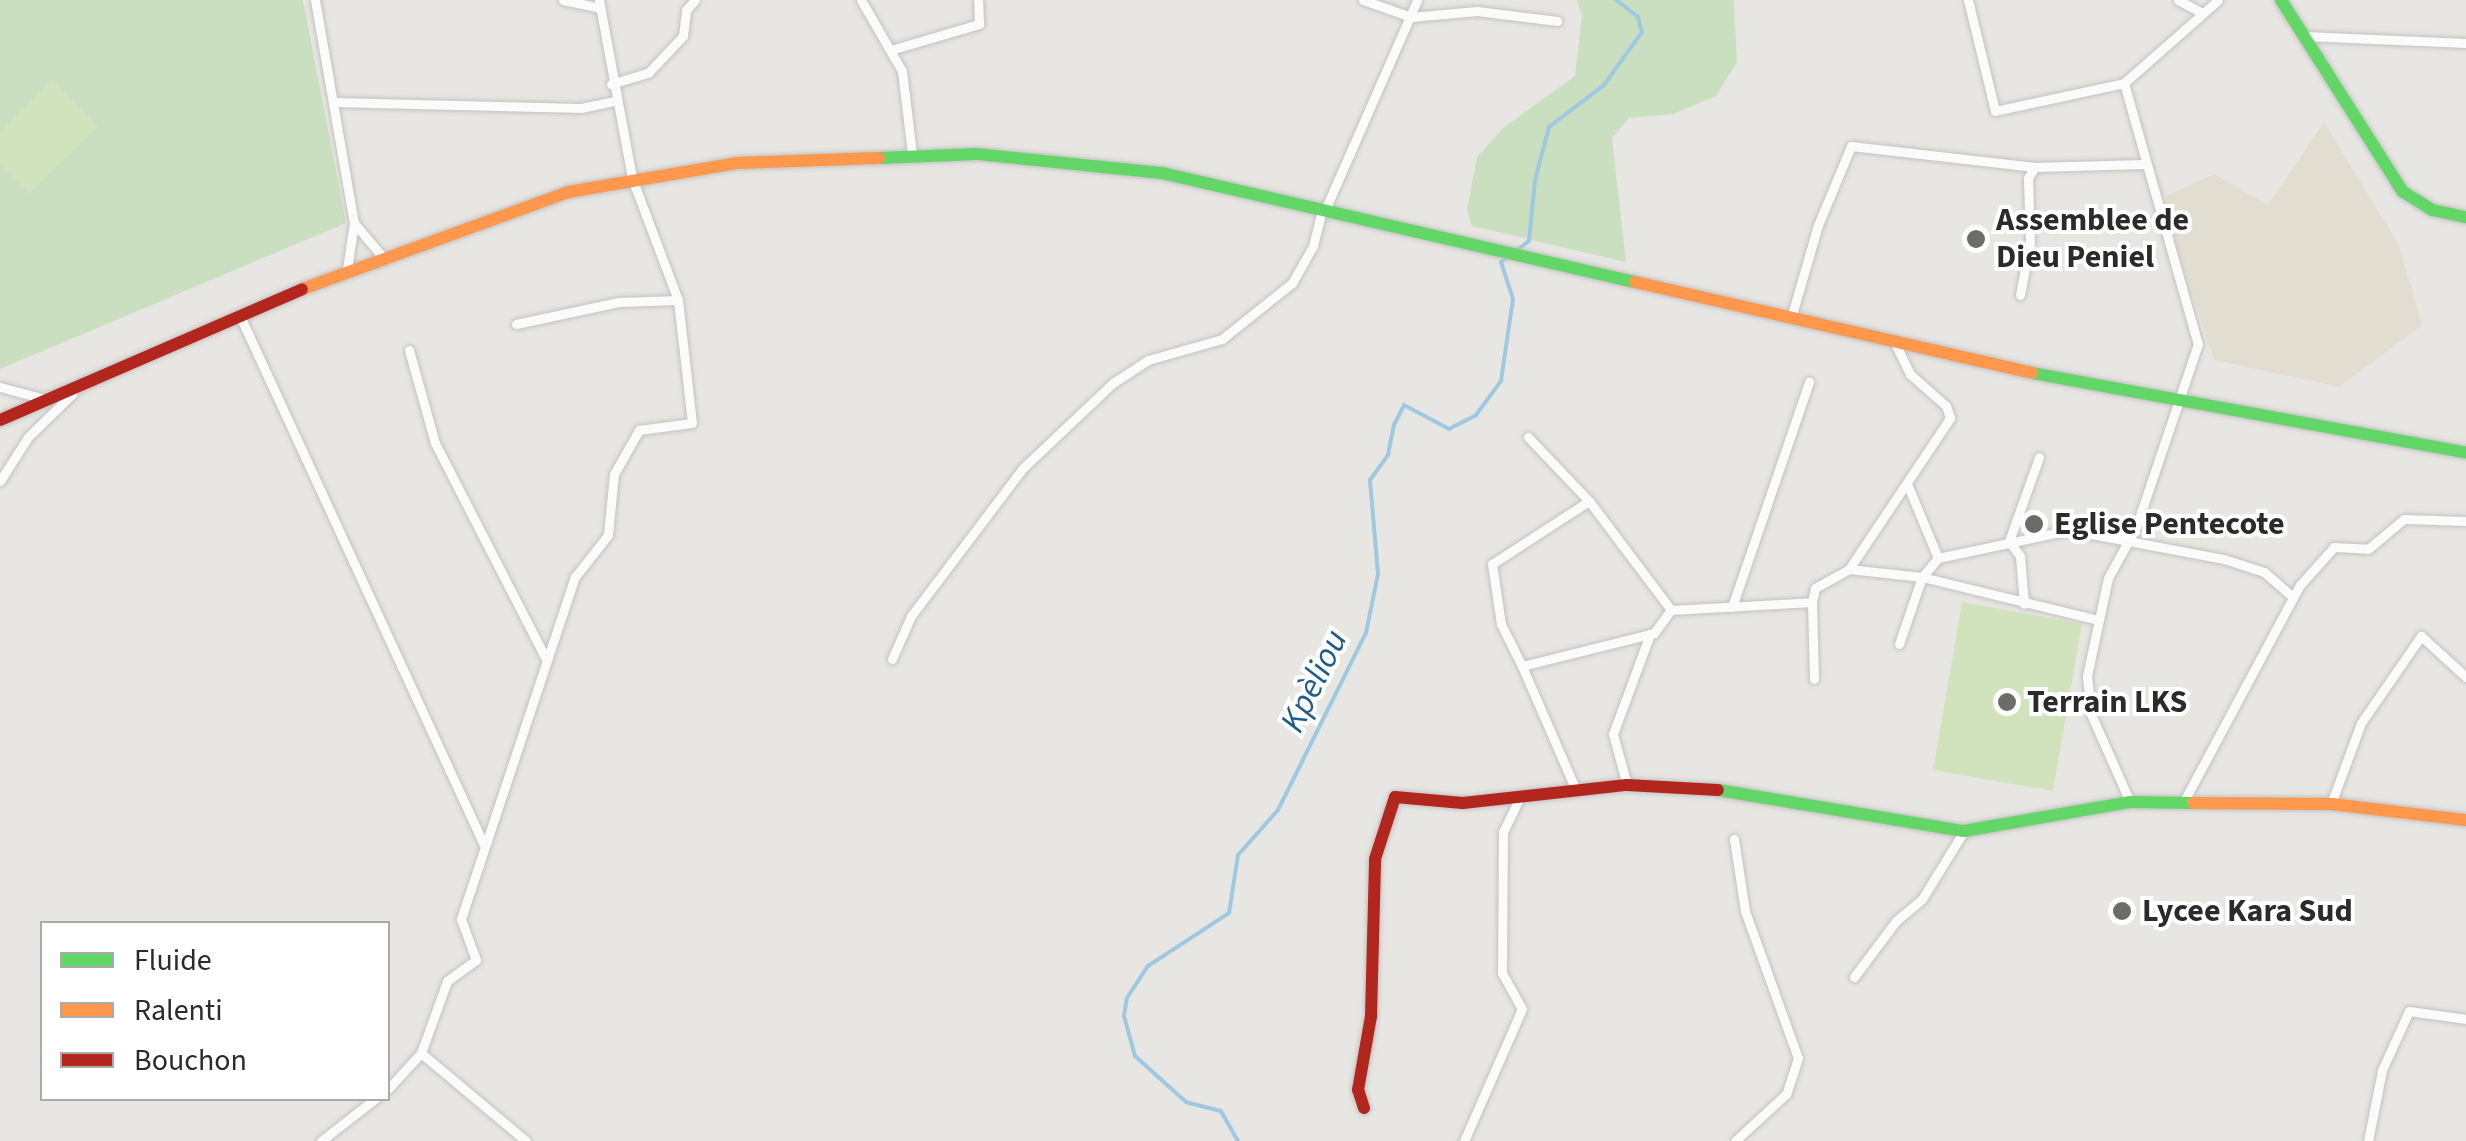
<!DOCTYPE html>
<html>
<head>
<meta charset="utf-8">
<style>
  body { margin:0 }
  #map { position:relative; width:2466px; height:1141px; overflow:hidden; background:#e8e6e2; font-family:"Source Sans 3",sans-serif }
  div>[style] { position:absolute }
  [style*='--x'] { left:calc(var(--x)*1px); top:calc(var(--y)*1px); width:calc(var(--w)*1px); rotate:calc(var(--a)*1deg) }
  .education>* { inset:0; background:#e1ded1 }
  .green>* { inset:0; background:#c9dfbf }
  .pitch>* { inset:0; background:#d1e3bd }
  .stream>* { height:4px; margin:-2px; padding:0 2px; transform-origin:2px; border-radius:2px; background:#9ec9e0 }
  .roads { filter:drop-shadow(0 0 2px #c2c2c1) drop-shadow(0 0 2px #c2c2c1) }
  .street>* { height:9px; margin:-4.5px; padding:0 4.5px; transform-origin:4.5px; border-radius:4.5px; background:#fcfbfb }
  .fast>* { height:12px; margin:-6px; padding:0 6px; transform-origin:6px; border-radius:6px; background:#63d668 }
  .slow>* { height:12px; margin:-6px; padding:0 6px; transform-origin:6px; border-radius:6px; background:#ff974d }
  .jam>* { height:12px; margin:-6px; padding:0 6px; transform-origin:6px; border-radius:6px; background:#b3261e }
  .dots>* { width:28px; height:28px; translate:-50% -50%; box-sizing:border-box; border:5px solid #fff; border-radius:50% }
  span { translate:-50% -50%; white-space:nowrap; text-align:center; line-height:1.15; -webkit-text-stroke:8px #fff; paint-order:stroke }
  .poi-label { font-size:32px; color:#2b2b2b; font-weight:700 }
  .left { translate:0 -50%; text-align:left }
  .water-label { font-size:35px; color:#1f5c8b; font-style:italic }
  .legend { position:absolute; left:40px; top:921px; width:350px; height:180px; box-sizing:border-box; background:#fff; border:2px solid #aaa; margin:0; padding:12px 18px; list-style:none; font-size:30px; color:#2b2b2b }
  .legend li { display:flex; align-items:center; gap:20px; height:50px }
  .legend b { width:50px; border:2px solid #aaa }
</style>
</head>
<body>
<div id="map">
  <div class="education">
    <div style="clip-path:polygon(2324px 122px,2399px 245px,2422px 325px,2339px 387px,2214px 360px,2164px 205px,2166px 196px,2214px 174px,2268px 205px)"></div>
  </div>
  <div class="green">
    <div style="clip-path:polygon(0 0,303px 0,346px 223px,0 369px)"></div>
    <div style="clip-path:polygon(1577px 0,1734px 0,1737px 62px,1716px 96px,1673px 114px,1629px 118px,1612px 138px,1626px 262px,1472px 226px,1467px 209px,1477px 157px,1503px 128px,1575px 76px,1582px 16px)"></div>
  </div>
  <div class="pitch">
    <div style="clip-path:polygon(52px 80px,98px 126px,29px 194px,0 165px,0 131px)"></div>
    <div style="clip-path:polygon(1962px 602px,2082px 624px,2053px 791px,1933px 770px)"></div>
  </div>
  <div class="stream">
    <div style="--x:1516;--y:251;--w:16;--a:-38"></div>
    <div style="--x:1529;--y:241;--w:61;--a:-84.4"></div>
    <div style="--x:1535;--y:180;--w:55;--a:-75.2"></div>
    <div style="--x:1549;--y:127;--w:69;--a:-37.4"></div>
    <div style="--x:1604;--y:85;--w:65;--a:-54.4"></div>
    <div style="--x:1642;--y:32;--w:16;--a:-105"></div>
    <div style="--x:1638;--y:17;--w:28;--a:-142"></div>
    <div style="--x:1238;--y:1141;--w:34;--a:-120"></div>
    <div style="--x:1221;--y:1111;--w:36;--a:-166"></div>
    <div style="--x:1186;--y:1102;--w:69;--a:-138"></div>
    <div style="--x:1135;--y:1056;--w:41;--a:-105.4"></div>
    <div style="--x:1124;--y:1016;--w:18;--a:-81"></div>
    <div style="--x:1127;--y:998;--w:38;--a:-57"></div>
    <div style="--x:1148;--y:966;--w:97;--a:-33.2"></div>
    <div style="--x:1229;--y:913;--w:59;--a:-81.2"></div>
    <div style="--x:1238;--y:855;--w:60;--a:-48.4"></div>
    <div style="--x:1278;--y:810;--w:198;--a:-63.6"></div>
    <div style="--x:1366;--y:633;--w:60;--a:-78.5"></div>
    <div style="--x:1378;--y:574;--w:94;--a:-94.9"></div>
    <div style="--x:1370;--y:480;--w:31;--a:-54"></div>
    <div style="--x:1388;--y:455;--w:31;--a:-79"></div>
    <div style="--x:1394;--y:425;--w:22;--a:-63"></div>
    <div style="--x:1404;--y:405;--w:51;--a:28.1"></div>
    <div style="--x:1449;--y:429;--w:30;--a:-27"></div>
    <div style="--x:1476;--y:415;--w:42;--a:-53.7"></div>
    <div style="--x:1501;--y:381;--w:83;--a:-81.7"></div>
    <div style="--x:1513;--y:299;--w:39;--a:-108"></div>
    <div style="--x:1501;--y:262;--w:10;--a:-37"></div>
  </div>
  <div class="roads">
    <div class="street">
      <div style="--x:315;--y:0;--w:226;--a:80.1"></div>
      <div style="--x:354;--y:223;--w:47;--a:98.7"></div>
      <div style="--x:563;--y:0;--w:38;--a:12"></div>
      <div style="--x:861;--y:0;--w:82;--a:60"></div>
      <div style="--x:902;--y:71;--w:84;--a:83.1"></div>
      <div style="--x:1363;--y:0;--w:51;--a:19.5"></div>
      <div style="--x:1411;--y:17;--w:66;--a:-5.2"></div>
      <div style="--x:1477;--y:11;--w:81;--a:7.1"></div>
      <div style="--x:1968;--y:0;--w:114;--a:76.3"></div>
      <div style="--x:1995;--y:111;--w:132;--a:-12.2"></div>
      <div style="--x:2124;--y:83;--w:125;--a:-41.4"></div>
      <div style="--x:2178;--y:0;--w:27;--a:28"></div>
      <div style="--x:2305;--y:36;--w:161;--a:2.5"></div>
      <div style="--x:894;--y:49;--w:89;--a:-16.4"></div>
      <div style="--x:979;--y:24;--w:24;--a:-92"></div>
      <div style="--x:2124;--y:83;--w:271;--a:74.2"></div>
      <div style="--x:2198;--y:344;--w:193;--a:108.7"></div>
      <div style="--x:2136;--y:527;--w:58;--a:118.8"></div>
      <div style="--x:2108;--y:578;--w:100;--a:102.1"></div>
      <div style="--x:2087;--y:676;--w:38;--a:84"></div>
      <div style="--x:2091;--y:714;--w:96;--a:66.1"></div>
      <div style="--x:611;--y:84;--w:39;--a:-17"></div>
      <div style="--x:648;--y:73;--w:51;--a:-46.6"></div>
      <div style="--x:683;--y:36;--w:26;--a:-83"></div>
      <div style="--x:686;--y:10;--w:13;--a:-48"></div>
      <div style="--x:333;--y:102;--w:248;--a:1.4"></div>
      <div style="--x:581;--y:108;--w:33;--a:-12"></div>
      <div style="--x:1325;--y:210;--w:229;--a:-66.3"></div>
      <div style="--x:354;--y:223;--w:43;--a:49.7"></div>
      <div style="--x:2020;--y:295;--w:54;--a:-79.3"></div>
      <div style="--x:2030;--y:242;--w:64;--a:-91.8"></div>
      <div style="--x:2028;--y:178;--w:13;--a:-58"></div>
      <div style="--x:240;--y:316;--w:583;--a:65.24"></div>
      <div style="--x:1791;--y:318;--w:97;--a:-73.8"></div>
      <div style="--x:1818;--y:225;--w:86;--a:-67.3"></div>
      <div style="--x:1851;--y:146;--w:185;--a:6.5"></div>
      <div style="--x:2035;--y:167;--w:109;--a:-1.6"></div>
      <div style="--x:516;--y:324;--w:105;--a:-12.1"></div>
      <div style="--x:619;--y:302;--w:59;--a:-1.9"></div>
      <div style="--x:409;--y:350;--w:97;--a:74.4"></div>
      <div style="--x:435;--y:443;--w:243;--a:62.8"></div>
      <div style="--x:0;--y:387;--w:47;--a:14.9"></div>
      <div style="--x:1528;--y:437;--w:88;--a:46.4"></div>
      <div style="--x:0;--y:481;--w:52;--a:-57.5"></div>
      <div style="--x:28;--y:437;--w:62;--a:-44.3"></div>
      <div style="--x:1908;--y:486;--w:78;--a:67.4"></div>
      <div style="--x:2009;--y:541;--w:89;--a:-70.3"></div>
      <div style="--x:2009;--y:541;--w:19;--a:54"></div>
      <div style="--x:2020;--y:556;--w:48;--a:85.2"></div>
      <div style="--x:1849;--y:569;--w:182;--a:-56.2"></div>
      <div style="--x:1950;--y:418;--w:13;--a:-108"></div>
      <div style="--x:1946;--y:406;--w:48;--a:-138.4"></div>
      <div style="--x:1910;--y:374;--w:37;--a:-116"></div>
      <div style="--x:1812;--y:602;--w:77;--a:88.5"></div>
      <div style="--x:1732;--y:607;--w:238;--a:-71.1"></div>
      <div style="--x:1899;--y:644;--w:71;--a:-71.1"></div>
      <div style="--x:1922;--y:577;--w:25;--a:-50"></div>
      <div style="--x:1938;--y:558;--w:135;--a:-12"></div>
      <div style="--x:2070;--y:530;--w:157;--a:10.7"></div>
      <div style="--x:2224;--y:559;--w:42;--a:18"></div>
      <div style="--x:2264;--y:572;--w:38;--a:41"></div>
      <div style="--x:892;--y:659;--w:47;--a:-66.2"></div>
      <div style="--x:911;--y:616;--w:186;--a:-52.9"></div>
      <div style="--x:1023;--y:468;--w:124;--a:-43.4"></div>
      <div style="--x:1113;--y:383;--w:42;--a:-33.3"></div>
      <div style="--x:1148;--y:360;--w:77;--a:-15.8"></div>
      <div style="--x:1222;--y:339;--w:90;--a:-38.7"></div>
      <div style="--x:1292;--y:283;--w:43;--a:-60.4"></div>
      <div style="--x:1313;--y:246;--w:38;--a:-76"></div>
      <div style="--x:1522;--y:666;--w:47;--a:-116.6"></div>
      <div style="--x:1501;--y:624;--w:61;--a:-98.5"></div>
      <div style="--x:1492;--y:564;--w:116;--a:-33"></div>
      <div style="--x:1589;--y:501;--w:136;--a:53"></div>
      <div style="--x:1627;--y:785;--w:53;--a:-105.4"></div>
      <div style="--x:1613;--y:734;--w:107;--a:-69.7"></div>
      <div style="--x:1575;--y:788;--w:133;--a:-113.5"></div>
      <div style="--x:1522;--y:666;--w:136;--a:-14"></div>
      <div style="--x:1654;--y:633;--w:29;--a:-54"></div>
      <div style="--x:1671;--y:610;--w:141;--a:-3.2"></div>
      <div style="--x:1812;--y:602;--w:14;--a:-78"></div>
      <div style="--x:1815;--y:588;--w:39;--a:-29"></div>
      <div style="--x:1849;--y:569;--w:73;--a:6.3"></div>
      <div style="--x:1922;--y:577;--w:181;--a:13.7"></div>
      <div style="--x:2184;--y:801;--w:245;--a:-61.8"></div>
      <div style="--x:2300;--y:585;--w:51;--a:-48.2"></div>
      <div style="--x:2334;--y:547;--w:34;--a:3"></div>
      <div style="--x:2368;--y:549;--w:47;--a:-39.8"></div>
      <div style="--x:2404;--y:519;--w:62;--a:1.8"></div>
      <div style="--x:2331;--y:804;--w:86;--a:-69.7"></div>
      <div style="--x:2361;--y:723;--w:106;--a:-55.4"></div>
      <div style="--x:2421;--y:636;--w:61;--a:42.3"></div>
      <div style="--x:1734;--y:839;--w:73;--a:81.3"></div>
      <div style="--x:1745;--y:911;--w:156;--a:70.2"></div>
      <div style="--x:1798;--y:1058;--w:38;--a:108"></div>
      <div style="--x:1786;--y:1094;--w:69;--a:137.3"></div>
      <div style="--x:1854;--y:977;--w:70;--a:-53.1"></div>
      <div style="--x:1896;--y:921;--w:34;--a:-40"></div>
      <div style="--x:1922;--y:899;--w:80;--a:-58.3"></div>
      <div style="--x:421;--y:1053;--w:137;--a:40"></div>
      <div style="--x:388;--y:1089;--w:49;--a:-47.5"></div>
      <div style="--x:421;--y:1053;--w:77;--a:-70.1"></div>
      <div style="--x:447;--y:981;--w:36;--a:-36"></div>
      <div style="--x:476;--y:960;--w:44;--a:-110.1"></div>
      <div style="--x:461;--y:919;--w:360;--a:-71.6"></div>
      <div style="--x:575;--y:577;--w:53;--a:-51.8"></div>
      <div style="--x:608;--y:535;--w:61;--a:-84.4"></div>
      <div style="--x:614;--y:474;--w:51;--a:-60.4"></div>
      <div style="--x:639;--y:430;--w:53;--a:-7.5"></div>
      <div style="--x:692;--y:423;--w:124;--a:-96.5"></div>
      <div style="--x:678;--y:300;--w:130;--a:-110.7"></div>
      <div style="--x:632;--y:178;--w:181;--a:-100.5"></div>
      <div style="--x:321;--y:1141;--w:70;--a:-38"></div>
      <div style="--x:1464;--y:1141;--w:144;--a:-66.3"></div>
      <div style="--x:1522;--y:1009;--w:41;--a:-119.1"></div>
      <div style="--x:1502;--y:973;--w:141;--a:-89.6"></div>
      <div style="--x:1503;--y:832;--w:41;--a:-64.1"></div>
      <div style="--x:2368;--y:1141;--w:72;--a:-78.8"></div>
      <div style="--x:2382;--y:1070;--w:65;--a:-65.4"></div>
      <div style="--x:2409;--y:1011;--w:58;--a:8"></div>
    </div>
    <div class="fast">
      <div style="--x:2281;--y:0;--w:226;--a:57.6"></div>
      <div style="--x:2402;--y:191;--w:36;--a:32"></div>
      <div style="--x:2432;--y:210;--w:35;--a:12"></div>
      <div style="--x:879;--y:158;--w:98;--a:-2.3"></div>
      <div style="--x:977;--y:154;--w:186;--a:5.9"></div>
      <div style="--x:1162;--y:173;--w:485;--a:13"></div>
      <div style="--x:2032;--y:373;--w:441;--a:10.4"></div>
      <div style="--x:1718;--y:790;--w:249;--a:9.5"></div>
      <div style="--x:1964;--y:831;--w:169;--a:-9.9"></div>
      <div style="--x:2130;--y:802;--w:63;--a:0.9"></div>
    </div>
    <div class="slow">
      <div style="--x:1635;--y:282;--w:407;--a:12.9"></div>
      <div style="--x:302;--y:289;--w:283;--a:-20"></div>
      <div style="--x:568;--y:192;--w:171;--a:-9.7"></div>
      <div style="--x:737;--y:163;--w:142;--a:-2"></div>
      <div style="--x:2193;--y:803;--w:138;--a:0.4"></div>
      <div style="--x:2331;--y:804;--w:136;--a:6.8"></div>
    </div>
    <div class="jam">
      <div style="--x:0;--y:420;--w:329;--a:-23.4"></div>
      <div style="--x:1364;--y:1108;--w:19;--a:-108"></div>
      <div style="--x:1358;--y:1090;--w:75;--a:-80"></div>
      <div style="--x:1371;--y:1016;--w:157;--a:-88.5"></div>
      <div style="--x:1375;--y:859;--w:65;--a:-72.1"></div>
      <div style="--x:1395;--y:797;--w:68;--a:5"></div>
      <div style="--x:1463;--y:803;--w:165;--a:-6.3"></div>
      <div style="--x:1627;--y:785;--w:91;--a:3.1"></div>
    </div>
  </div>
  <div class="dots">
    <div style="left:1976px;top:239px;background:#6d6c6b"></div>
    <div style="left:2034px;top:524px;background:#6d6c6b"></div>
    <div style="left:2007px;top:702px;background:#6d6c6b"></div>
    <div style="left:2122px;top:911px;background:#6d6c6b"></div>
  </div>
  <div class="poi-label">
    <span class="left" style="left:1996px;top:239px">Assemblee de<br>Dieu Peniel</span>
    <span class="left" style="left:2054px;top:524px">Eglise Pentecote</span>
    <span class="left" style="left:2027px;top:702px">Terrain LKS</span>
    <span class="left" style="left:2142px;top:911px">Lycee Kara Sud</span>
  </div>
  <div class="water-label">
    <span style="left:1314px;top:681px;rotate:-64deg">Kpèliou</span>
  </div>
  <ul class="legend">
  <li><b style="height:12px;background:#63d668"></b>Fluide</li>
  <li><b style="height:12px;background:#ff974d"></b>Ralenti</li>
  <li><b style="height:12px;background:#b3261e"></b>Bouchon</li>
  </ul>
</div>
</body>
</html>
